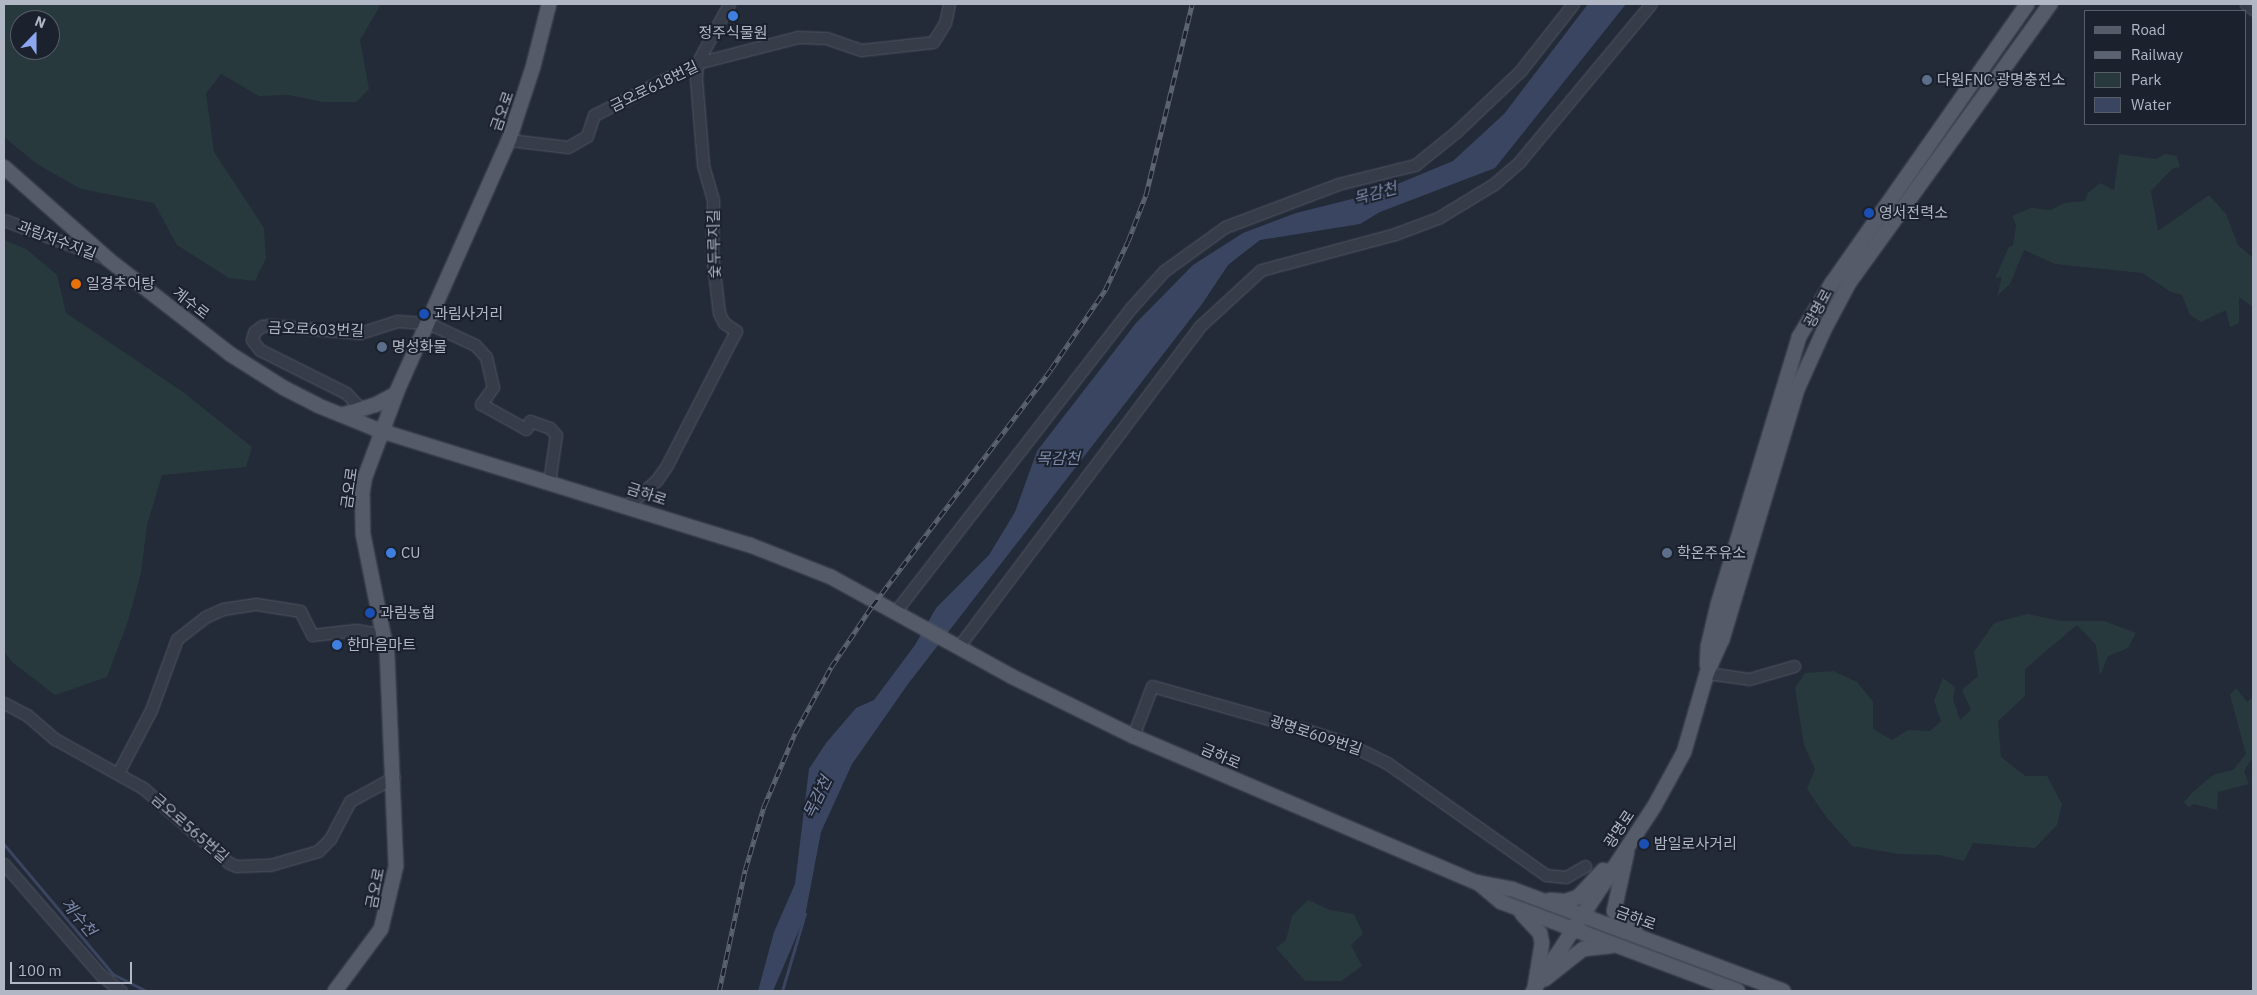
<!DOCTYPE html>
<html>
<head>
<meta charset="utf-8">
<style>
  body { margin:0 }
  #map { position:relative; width:2257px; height:995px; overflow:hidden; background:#232a38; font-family:"IBM Plex Sans","Noto Sans KR",sans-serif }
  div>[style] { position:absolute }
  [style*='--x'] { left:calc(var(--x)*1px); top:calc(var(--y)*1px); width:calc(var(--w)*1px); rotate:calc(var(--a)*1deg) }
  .green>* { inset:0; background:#28393d }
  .water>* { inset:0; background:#3a4661 }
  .stream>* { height:2.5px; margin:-1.25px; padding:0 1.25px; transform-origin:1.25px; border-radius:1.25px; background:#3a4661 }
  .roads { filter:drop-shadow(0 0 1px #525764) drop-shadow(0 0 1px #525764) }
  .minor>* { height:11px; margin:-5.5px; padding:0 5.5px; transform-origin:5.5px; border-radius:5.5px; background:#373c49 }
  .major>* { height:14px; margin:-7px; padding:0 7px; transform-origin:7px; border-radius:7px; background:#555b69 }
  .rail>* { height:4.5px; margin-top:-2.25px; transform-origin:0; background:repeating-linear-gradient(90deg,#1c212e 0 8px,#5b6272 0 16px); box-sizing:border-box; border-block:1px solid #5b6272 }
  .dots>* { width:14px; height:14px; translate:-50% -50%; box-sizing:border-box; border:2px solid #1c212e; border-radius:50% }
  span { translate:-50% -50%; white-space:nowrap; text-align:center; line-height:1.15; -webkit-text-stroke:4px #1c212e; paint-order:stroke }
  .poi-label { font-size:15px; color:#b2b7c5 }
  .left { translate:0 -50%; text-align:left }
  .street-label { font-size:15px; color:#b2b7c5 }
  .water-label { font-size:16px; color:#7c8bab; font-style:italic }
  .frame { position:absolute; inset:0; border:5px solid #b2b7c5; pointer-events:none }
  .legend { position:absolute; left:2084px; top:10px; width:162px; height:115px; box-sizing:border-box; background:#1c212e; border:1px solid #585d6a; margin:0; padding:6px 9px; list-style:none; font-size:15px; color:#b2b7c5 }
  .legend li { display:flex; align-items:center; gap:10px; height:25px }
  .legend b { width:25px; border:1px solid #585d6a }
  .north { position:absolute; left:10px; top:10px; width:50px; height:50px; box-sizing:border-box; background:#1c212e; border:1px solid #585d6a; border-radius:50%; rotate:22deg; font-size:14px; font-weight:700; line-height:20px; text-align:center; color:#b2b7c5 }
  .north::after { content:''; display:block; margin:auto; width:18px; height:22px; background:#8ca7f0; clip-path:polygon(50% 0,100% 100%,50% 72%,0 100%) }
  .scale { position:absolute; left:10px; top:962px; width:122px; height:22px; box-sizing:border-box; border:2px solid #b2b7c5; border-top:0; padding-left:6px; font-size:15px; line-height:18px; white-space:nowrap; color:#b2b7c5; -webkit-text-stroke:4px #1c212e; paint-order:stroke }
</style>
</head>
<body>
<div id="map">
  <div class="green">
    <div style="clip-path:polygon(evenodd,4px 4px,381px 4px,360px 40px,369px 89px,356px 102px,323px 102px,289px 95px,259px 96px,221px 74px,206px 93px,214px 152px,264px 228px,266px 258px,255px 281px,229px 278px,177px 245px,154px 203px,81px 189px,37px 164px,4px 137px,4px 4px,20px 20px,50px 20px,50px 50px,20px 50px,20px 20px)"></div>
    <div style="clip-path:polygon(2119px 154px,2156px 159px,2165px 154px,2177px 156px,2180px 167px,2172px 169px,2151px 191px,2158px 231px,2209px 195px,2226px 214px,2238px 245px,2253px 258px,2253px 307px,2239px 297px,2239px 323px,2230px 327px,2226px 310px,2201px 322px,2190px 315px,2182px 295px,2171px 292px,2142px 273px,2055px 264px,2024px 250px,2010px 284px,1997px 296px,2002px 277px,1995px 278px,2009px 247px,2013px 246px,2016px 225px,2012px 216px,2031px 208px,2051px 210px,2064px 203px,2085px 201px,2088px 193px,2100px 183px,2114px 190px)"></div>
    <div style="clip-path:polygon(4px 240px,26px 249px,57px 275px,66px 313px,183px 392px,252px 447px,246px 467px,162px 475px,147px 525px,141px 573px,128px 621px,107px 677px,55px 695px,12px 662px,4px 651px)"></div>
    <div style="clip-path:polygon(2027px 614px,2061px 621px,2104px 621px,2136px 633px,2128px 648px,2108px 656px,2100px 676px,2096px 645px,2077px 625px,2025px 669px,2025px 696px,1998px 721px,2001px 757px,2025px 776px,2047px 776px,2062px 804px,2057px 825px,2035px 848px,1973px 843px,1964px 861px,1939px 855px,1899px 854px,1852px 846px,1827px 818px,1807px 789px,1815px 769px,1804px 745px,1795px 688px,1805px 673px,1833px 671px,1857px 682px,1873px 702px,1873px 729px,1892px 740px,1908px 730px,1930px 731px,1941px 721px,1934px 701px,1943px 678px,1955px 687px,1953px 699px,1960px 720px,1971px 710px,1962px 690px,1978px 676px,1974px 652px,1994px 623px)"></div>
    <div style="clip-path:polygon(2236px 688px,2247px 702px,2253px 697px,2253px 757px,2244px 771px,2249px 784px,2218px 792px,2217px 810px,2194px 804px,2188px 807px,2184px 802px,2193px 792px,2213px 775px,2233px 770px,2246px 754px,2230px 695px)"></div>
    <div style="clip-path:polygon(1308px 900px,1330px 910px,1354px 914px,1363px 934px,1351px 945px,1362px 966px,1341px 981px,1305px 981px,1276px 948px,1286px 940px,1292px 916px)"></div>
  </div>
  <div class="water">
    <div style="clip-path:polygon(1588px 4px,1626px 4px,1495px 168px,1380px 212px,1360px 224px,1260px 240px,1228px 265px,1202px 304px,908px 684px,852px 764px,821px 832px,805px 916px,773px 991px,758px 991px,774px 932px,795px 884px,809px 769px,826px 743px,856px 708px,874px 700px,915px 645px,936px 608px,989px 555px,1015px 512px,1037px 451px,1136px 323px,1193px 265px,1243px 233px,1296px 213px,1376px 193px,1453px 161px,1504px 114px)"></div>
  </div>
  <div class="stream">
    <div style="--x:4;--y:844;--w:170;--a:50"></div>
    <div style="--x:113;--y:974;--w:38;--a:27"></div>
    <div style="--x:782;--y:991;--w:80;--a:-73.4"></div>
  </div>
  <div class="roads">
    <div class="minor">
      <div style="--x:2246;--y:4;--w:9;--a:36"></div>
      <div style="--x:509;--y:140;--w:59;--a:6.8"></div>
      <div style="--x:568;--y:147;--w:22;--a:-30"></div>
      <div style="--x:587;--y:136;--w:22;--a:-72"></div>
      <div style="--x:594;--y:115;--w:115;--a:-26.8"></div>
      <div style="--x:697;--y:63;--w:104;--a:-14.4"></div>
      <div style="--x:798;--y:37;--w:28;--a:2"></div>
      <div style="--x:826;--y:38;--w:37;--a:19"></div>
      <div style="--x:861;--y:50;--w:72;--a:-6.3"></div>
      <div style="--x:933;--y:42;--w:22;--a:-58"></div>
      <div style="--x:945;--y:23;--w:19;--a:-78"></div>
      <div style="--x:4;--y:220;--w:108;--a:20.6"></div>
      <div style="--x:362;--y:410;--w:23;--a:-133"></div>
      <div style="--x:346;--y:393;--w:96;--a:-153.4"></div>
      <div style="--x:260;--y:350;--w:13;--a:-129"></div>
      <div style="--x:252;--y:340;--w:8;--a:-76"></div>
      <div style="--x:254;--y:332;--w:10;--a:-37"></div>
      <div style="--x:262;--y:326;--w:8;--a:-7"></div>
      <div style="--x:270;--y:325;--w:90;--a:5.1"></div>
      <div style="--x:360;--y:333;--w:39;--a:-18"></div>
      <div style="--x:397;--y:321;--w:31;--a:4"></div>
      <div style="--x:428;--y:323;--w:52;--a:25.1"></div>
      <div style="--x:475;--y:345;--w:16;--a:47"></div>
      <div style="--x:486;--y:357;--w:31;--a:77"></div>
      <div style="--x:493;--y:387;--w:21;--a:125"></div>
      <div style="--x:481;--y:404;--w:51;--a:29.1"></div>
      <div style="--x:526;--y:429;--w:9;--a:-63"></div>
      <div style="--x:530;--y:421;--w:21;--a:19"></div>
      <div style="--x:550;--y:428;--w:9;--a:49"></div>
      <div style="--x:556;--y:435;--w:48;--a:98.5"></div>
      <div style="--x:628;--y:505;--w:37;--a:-41"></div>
      <div style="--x:656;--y:481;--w:19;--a:-55"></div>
      <div style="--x:667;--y:465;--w:151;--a:-62.8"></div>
      <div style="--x:736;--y:331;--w:14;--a:-146"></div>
      <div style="--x:724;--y:323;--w:11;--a:-117"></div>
      <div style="--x:719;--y:313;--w:59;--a:-96.8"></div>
      <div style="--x:712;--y:254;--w:54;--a:-88.9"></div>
      <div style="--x:713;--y:200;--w:37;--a:-106"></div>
      <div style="--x:703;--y:164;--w:86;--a:-94.7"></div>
      <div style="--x:696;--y:78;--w:15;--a:-86"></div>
      <div style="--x:697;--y:63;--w:67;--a:-61.5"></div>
      <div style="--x:895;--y:612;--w:383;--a:-52.2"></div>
      <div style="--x:1130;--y:309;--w:51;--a:-48.2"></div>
      <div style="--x:1164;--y:271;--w:75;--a:-35.8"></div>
      <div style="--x:1225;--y:227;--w:121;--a:-20.8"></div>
      <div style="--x:1338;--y:184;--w:79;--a:-13.9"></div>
      <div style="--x:1415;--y:165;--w:53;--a:-38.8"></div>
      <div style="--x:1456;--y:132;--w:90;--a:-43.6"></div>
      <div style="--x:1521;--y:70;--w:84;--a:-51.8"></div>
      <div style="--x:959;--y:646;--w:399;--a:-53"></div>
      <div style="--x:1199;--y:327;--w:84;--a:-42.6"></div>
      <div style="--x:1261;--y:270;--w:139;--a:-15"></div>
      <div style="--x:1395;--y:234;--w:46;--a:-20.4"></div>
      <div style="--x:1438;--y:218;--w:66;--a:-31.3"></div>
      <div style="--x:1494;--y:184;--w:35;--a:-41"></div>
      <div style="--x:1520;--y:161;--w:204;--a:-50.2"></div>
      <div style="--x:1707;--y:673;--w:42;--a:8.1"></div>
      <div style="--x:1749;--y:679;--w:47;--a:-16.1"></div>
      <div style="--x:4;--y:703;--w:26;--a:28"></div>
      <div style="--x:27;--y:715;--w:37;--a:41"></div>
      <div style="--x:55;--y:739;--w:101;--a:29.1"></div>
      <div style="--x:143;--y:788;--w:114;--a:41.1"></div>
      <div style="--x:229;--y:863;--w:8;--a:23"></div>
      <div style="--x:236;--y:866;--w:34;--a:-2"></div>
      <div style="--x:270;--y:865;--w:50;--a:-16.3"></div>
      <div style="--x:318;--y:851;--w:17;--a:-45"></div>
      <div style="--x:330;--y:839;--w:43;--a:-62.2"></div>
      <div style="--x:350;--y:801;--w:50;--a:-28.6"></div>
      <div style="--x:1133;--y:736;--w:53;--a:-69.2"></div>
      <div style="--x:1152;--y:686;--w:151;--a:15.8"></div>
      <div style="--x:1297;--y:727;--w:49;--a:17.7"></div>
      <div style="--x:1344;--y:742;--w:48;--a:26"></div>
      <div style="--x:1387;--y:763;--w:194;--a:35.2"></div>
      <div style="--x:1546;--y:875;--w:20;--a:6"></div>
      <div style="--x:1566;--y:877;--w:22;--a:-30"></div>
      <div style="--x:118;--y:773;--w:71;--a:-62.4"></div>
      <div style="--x:151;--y:710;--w:76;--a:-69.9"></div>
      <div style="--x:177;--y:639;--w:36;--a:-38"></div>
      <div style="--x:205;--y:617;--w:20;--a:-24"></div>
      <div style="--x:223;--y:609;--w:33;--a:-9"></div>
      <div style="--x:256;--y:604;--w:45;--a:9"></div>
      <div style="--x:300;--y:611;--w:27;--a:63"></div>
      <div style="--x:312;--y:635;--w:44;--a:-6.5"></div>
      <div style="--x:356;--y:630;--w:29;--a:10"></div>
      <div style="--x:4;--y:864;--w:147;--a:48.9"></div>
      <div style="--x:101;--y:975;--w:26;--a:39"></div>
    </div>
    <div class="major">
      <div style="--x:4;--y:167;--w:140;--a:41.5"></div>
      <div style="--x:109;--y:260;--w:153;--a:37.8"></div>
      <div style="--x:230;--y:354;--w:64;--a:32.2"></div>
      <div style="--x:284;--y:388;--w:39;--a:27"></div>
      <div style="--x:319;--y:406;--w:67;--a:22"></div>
      <div style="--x:381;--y:431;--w:386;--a:17.2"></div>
      <div style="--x:750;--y:545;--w:87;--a:21.6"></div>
      <div style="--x:831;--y:577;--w:208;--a:28.8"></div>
      <div style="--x:1013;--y:677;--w:134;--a:26.2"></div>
      <div style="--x:1133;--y:736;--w:373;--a:23.1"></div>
      <div style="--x:1476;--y:882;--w:37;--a:11"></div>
      <div style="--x:1512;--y:889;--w:290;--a:20.6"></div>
      <div style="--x:342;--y:415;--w:34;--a:-17"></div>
      <div style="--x:375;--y:405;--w:24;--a:-28"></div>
      <div style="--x:1707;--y:665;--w:19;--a:-87"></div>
      <div style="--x:1708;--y:646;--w:43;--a:-76.6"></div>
      <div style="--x:1718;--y:604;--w:279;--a:-73.1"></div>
      <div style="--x:1799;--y:337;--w:63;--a:-58.6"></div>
      <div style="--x:1832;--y:283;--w:340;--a:-55"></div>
      <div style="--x:1627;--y:852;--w:60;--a:102.4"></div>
      <div style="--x:1614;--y:911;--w:30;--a:44"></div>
      <div style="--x:1477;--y:882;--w:31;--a:40"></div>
      <div style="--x:1501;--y:902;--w:253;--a:20.6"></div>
      <div style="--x:1550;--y:900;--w:16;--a:4"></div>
      <div style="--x:1566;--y:901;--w:13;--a:-18"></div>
      <div style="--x:1578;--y:897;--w:37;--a:-47"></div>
      <div style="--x:1522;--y:914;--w:26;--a:47"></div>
      <div style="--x:1540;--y:933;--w:10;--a:79"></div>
      <div style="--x:1542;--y:943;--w:44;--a:99.2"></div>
      <div style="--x:1545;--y:979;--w:48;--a:-38.3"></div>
      <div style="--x:1583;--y:949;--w:28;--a:-6"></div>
      <div style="--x:335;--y:991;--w:77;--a:-53.4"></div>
      <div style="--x:381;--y:929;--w:65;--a:-76.6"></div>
      <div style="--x:396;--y:866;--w:213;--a:-92.4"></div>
      <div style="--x:387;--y:653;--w:121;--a:-101.4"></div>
      <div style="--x:363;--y:534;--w:39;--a:-91"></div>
      <div style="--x:362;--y:495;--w:18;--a:-81"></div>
      <div style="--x:365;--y:477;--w:94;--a:-69.4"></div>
      <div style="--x:398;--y:389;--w:273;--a:-66"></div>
      <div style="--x:509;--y:140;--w:77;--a:-71.8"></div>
      <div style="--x:533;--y:67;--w:65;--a:-75.7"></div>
      <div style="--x:1533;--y:991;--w:222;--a:-56.7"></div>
      <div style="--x:1655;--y:805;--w:60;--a:-61.3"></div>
      <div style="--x:1684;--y:752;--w:82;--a:-73.8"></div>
      <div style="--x:1707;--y:673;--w:36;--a:-66"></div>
      <div style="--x:1722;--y:640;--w:261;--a:-73.3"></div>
      <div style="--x:1797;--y:390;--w:66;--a:-65.8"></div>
      <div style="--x:1824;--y:330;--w:53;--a:-62"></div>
      <div style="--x:1849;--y:283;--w:344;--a:-54.2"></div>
    </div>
  </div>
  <div class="rail">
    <div style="--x:719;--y:991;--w:124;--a:-77.9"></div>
    <div style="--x:745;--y:870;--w:67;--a:-73.5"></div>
    <div style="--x:764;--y:806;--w:79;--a:-67"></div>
    <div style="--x:795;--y:733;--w:75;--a:-61.4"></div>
    <div style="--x:831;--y:667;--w:73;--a:-56.1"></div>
    <div style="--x:872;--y:606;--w:297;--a:-52.9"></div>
    <div style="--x:1051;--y:369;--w:96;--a:-55.6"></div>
    <div style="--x:1105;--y:290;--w:54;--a:-64.9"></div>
    <div style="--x:1128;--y:241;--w:50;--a:-69"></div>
    <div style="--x:1146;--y:194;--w:195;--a:-76.4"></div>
  </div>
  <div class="dots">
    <div style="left:733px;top:16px;background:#3f7fe0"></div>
    <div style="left:1927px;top:80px;background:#5c6f8a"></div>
    <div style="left:1869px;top:213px;background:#1a4fb4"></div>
    <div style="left:76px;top:284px;background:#e8710a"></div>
    <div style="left:424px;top:314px;background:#1a4fb4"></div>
    <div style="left:382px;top:347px;background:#5c6f8a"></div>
    <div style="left:391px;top:553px;background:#3f7fe0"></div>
    <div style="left:1667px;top:553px;background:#5c6f8a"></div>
    <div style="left:370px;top:613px;background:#1a4fb4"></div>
    <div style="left:337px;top:645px;background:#3f7fe0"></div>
    <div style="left:1644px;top:844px;background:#1a4fb4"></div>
  </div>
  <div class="poi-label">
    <span style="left:733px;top:33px">정주식물원</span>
    <span class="left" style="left:1937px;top:80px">다원FNC 광명충전소</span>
    <span class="left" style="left:1879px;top:213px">영서전력소</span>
    <span class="left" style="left:86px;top:284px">일경추어탕</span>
    <span class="left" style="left:434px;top:314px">과림사거리</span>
    <span class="left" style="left:392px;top:347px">명성화물</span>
    <span class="left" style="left:401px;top:553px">CU</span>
    <span class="left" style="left:1677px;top:553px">학온주유소</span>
    <span class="left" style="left:380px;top:613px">과림농협</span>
    <span class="left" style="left:347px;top:645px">한마음마트</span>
    <span class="left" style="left:1654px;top:844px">밤일로사거리</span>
  </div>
  <div class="street-label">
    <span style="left:654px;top:86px;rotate:-26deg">금오로618번길</span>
    <span style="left:502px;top:111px;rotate:-71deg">금오로</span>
    <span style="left:57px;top:240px;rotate:21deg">과림저수지길</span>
    <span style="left:714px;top:244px;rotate:-91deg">숯두루지길</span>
    <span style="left:191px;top:303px;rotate:38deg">계수로</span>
    <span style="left:1818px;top:308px;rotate:-62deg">광명로</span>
    <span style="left:316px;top:329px;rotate:2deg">금오로603번길</span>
    <span style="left:349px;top:488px;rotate:-82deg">금오로</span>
    <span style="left:647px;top:494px;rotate:18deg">금하로</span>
    <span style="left:1316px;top:735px;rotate:18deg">광명로609번길</span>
    <span style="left:1221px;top:756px;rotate:23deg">금하로</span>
    <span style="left:190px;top:828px;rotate:41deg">금오로565번길</span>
    <span style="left:1619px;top:829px;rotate:-56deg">광명로</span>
    <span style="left:375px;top:888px;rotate:-79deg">금오로</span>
    <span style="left:1636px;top:918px;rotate:20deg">금하로</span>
  </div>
  <div class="water-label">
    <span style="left:1375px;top:193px;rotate:-15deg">목감천</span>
    <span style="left:1058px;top:458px">목감천</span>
    <span style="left:817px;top:797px;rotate:-64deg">목감천</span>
    <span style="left:79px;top:917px;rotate:50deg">계수천</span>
  </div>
  <div class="frame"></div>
  <ul class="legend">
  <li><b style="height:6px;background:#555b69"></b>Road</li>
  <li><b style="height:6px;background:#5b6272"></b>Railway</li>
  <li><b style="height:14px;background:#28393d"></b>Park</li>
  <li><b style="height:14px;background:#3a4661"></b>Water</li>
  </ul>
  <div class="north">N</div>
  <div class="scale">100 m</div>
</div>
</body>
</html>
